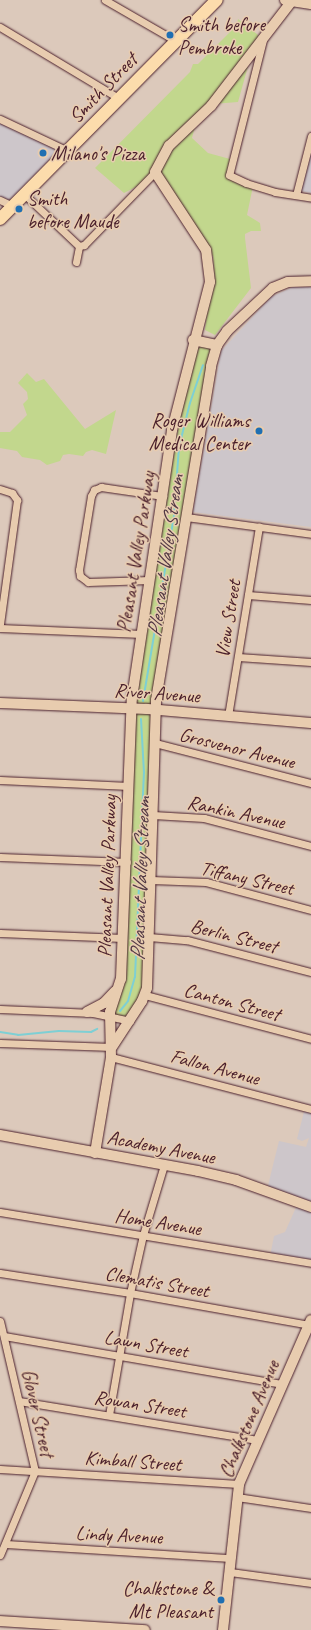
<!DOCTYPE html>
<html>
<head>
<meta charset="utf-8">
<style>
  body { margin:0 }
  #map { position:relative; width:311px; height:1630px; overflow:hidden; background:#dcc9bb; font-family:Caveat,sans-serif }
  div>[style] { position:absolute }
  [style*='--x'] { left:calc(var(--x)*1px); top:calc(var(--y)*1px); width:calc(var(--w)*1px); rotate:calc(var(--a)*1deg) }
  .built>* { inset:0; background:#cdc6ca }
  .green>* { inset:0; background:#c2d78d }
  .stream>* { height:2px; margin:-1px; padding:0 1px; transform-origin:1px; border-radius:1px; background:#7ecfd4 }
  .roads { filter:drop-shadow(0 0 1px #4a1f2b) drop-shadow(0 0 1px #4a1f2b) }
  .street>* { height:7px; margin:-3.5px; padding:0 3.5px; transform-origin:3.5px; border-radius:3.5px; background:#e8ccaf }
  .secondary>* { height:10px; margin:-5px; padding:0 5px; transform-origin:5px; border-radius:5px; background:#e8ccaf }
  .primary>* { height:12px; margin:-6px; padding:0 6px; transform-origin:6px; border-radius:6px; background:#fcdcac }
  .dots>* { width:11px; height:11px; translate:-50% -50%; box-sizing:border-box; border:2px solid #e8ccaf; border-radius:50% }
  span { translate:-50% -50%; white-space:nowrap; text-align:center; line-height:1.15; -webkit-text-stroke:3px #e8ccaf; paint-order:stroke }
  .poi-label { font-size:20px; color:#4a1f2b }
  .left { translate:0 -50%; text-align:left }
  .right { translate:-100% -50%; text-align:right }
  .street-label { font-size:20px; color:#4a1f2b }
  .water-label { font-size:21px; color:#523944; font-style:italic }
</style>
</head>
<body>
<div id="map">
  <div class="built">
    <div style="clip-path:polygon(0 118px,69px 151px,16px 204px,0 198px)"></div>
    <div style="clip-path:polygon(311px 152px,311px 193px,301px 191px)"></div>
    <div style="clip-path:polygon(293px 287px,311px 287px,311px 527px,193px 512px,221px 351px,271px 297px)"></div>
    <div style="clip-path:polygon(305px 1108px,311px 1109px,311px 1263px,270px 1256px,274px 1236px,285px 1232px,298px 1203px,267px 1190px,273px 1165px,279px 1141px,306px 1147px,309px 1138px,302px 1141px,297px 1139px)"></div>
  </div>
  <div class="green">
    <div style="clip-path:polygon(238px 19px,257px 34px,261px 40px,252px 52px,238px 102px,213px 104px,197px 119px,192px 138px,208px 153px,230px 159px,227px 172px,253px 186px,247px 215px,260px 223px,261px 231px,251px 231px,245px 234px,245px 238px,251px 288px,215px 335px,205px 330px,209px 295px,215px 285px,213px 256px,207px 254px,157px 176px,124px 193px,95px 168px,190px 72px,193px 64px,198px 64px,237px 25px)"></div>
    <div style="clip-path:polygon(193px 340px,215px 351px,156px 710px,145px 995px,130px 1021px,109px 1016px,121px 989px,131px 709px)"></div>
    <div style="clip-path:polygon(27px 373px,36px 382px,44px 379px,85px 429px,116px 410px,106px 454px,92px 450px,86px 452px,83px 456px,69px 454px,63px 455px,60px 461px,47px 465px,40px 460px,22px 457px,17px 451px,0 448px,0 432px,10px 432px,27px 415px,23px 404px,28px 399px,27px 392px,18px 383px)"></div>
  </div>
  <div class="stream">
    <div style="--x:143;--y:701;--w:189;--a:-80.5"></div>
    <div style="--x:174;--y:515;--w:68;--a:-85.8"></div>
    <div style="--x:179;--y:447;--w:45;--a:-76"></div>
    <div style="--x:190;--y:403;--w:40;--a:-71.1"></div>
    <div style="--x:120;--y:1011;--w:13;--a:-51"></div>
    <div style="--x:128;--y:1001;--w:25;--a:-74"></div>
    <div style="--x:135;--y:977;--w:204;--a:-87.5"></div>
    <div style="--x:144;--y:773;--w:54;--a:-93.2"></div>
    <div style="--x:0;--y:1032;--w:18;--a:9"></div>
    <div style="--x:18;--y:1035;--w:41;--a:-5.6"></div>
    <div style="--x:59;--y:1031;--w:32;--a:2"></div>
    <div style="--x:91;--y:1032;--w:7;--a:-27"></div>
  </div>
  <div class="roads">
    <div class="street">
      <div style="--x:105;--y:0;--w:82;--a:30"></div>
      <div style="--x:0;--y:27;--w:140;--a:31"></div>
      <div style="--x:263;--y:40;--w:139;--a:104.1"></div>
      <div style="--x:229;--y:175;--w:19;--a:25"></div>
      <div style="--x:246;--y:183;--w:30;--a:17"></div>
      <div style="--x:275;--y:192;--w:36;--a:9"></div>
      <div style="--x:0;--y:119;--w:75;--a:25.2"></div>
      <div style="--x:25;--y:195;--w:74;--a:43.4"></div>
      <div style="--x:296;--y:195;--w:61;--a:-75.7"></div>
      <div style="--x:0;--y:200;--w:14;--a:25"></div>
      <div style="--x:79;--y:246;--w:5;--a:-11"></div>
      <div style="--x:84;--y:245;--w:102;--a:-45.8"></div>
      <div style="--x:76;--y:262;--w:16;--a:-79"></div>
      <div style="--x:0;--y:489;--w:13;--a:18"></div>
      <div style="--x:12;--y:493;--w:9;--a:54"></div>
      <div style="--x:17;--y:500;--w:125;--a:97.8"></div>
      <div style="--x:186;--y:517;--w:126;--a:7.7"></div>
      <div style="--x:150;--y:580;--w:62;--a:178.2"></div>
      <div style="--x:88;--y:582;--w:10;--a:-143"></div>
      <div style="--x:80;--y:576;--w:6;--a:-99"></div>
      <div style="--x:79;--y:570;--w:75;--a:-80.8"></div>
      <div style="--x:91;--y:496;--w:7;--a:-63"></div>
      <div style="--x:94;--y:490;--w:8;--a:-23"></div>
      <div style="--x:101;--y:487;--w:63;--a:8.3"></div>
      <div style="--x:248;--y:595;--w:63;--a:4.5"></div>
      <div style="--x:0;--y:628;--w:142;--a:2.4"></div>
      <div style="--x:238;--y:657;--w:73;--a:3.9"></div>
      <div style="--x:228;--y:716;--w:192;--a:-80.7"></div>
      <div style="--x:155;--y:743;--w:161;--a:14.4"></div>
      <div style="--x:0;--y:780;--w:129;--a:2.7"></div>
      <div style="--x:153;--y:815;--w:51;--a:3.4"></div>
      <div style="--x:204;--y:818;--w:111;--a:14.7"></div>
      <div style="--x:0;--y:857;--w:127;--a:2.3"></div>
      <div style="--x:151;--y:880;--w:55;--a:2.1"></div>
      <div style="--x:206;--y:882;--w:109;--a:14.9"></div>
      <div style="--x:0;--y:933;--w:123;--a:2.3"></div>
      <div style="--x:149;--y:937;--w:38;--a:5"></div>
      <div style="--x:187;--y:940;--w:128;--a:14.5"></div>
      <div style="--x:145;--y:995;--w:172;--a:14.8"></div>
      <div style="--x:0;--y:1009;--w:93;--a:2.5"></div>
      <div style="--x:93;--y:1013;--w:38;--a:12"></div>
      <div style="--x:0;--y:1043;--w:112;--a:2"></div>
      <div style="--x:111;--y:1057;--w:207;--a:14.6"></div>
      <div style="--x:0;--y:1212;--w:315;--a:9.3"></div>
      <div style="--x:0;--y:1273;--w:132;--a:8.7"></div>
      <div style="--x:130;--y:1293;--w:182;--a:10.1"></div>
      <div style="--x:0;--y:1321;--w:154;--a:76.9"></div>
      <div style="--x:35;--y:1471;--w:91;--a:112.6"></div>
      <div style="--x:4;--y:1336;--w:283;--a:9.8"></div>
      <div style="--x:19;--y:1401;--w:240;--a:9.3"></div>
      <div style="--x:109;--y:1415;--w:124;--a:-80.2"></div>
      <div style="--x:130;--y:1293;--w:59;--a:-77.4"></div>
      <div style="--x:143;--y:1235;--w:73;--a:-73.3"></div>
      <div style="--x:0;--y:1469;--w:239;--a:3.6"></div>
      <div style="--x:237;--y:1497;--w:75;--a:8.5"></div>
      <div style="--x:6;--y:1544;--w:225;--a:3.6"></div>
      <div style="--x:230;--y:1572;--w:82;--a:7.7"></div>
    </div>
    <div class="secondary">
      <div style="--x:285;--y:0;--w:26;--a:9"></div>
      <div style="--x:193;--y:340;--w:25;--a:12"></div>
      <div style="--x:217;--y:345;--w:17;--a:-54"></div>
      <div style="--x:227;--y:331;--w:63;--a:-43.1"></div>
      <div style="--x:273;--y:288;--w:16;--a:-22"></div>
      <div style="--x:288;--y:282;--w:23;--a:-2"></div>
      <div style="--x:0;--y:703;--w:147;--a:2.3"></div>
      <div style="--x:147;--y:709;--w:165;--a:4.9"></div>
      <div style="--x:87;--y:1012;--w:19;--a:-28"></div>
      <div style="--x:104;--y:1003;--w:16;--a:-47"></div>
      <div style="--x:112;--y:1047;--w:55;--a:-56.9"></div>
      <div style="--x:142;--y:1001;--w:14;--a:-69"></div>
      <div style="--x:147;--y:988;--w:288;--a:-88.2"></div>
      <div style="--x:156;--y:700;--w:338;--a:-80.6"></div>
      <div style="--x:211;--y:366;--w:22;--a:-74"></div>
      <div style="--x:0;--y:1135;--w:201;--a:10.3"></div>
      <div style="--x:198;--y:1171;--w:39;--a:13"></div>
      <div style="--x:236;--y:1180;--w:80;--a:19.8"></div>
      <div style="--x:95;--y:1153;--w:97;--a:-80.5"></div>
      <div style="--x:111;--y:1057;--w:45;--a:-91.3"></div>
      <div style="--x:110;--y:1012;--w:35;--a:-72"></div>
      <div style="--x:121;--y:979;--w:281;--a:-87.8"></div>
      <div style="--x:132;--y:698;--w:271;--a:-81.5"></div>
      <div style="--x:172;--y:430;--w:153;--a:-75.6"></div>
      <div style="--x:210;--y:282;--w:32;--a:-97"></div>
      <div style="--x:206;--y:250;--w:93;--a:-123.2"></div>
      <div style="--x:155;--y:172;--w:30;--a:-62"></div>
      <div style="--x:169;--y:146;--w:58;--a:-43.6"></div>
      <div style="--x:211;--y:106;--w:131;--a:-52.4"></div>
      <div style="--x:0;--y:1621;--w:145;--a:3.6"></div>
      <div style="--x:223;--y:1630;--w:147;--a:-83.7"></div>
      <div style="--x:239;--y:1484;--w:179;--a:-66.3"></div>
    </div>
    <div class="primary">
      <div style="--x:0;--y:219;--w:308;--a:-45.3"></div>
    </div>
  </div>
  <div class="dots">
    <div style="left:170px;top:35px;background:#1f6fb2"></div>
    <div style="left:43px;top:153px;background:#1f6fb2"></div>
    <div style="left:19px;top:209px;background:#1f6fb2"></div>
    <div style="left:259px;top:431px;background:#1f6fb2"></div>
    <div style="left:221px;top:1600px;background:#1f6fb2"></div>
  </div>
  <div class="poi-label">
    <span class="left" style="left:178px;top:36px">Smith before<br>Pembroke</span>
    <span class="left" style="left:51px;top:153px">Milano's Pizza</span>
    <span class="left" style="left:27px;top:210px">Smith<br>before Maude</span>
    <span class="right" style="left:250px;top:432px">Roger Williams<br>Medical Center</span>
    <span class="right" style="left:213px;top:1600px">Chalkstone &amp;<br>Mt Pleasant</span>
  </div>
  <div class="street-label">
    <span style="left:103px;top:88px;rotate:-46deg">Smith Street</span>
    <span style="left:136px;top:552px;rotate:-81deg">Pleasant Valley Parkway</span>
    <span style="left:228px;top:619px;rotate:-81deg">View Street</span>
    <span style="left:157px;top:693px;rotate:4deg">River Avenue</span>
    <span style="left:237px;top:748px;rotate:14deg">Grosvenor Avenue</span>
    <span style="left:236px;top:812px;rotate:12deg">Rankin Avenue</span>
    <span style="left:107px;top:876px;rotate:-88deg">Pleasant Valley Parkway</span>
    <span style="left:247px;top:878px;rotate:13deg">Tiffany Street</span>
    <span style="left:234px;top:936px;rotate:14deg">Berlin Street</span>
    <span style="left:232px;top:1002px;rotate:15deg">Canton Street</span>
    <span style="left:215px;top:1067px;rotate:15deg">Fallon Avenue</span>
    <span style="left:161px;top:1147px;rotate:11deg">Academy Avenue</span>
    <span style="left:158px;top:1222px;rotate:9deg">Home Avenue</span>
    <span style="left:157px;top:1282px;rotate:10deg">Clematis Street</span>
    <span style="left:146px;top:1344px;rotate:10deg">Lawn Street</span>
    <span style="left:140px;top:1404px;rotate:9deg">Rowan Street</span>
    <span style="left:38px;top:1413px;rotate:77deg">Glover Street</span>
    <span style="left:249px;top:1419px;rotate:-67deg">Chalkstone Avenue</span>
    <span style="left:133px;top:1461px;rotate:4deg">Kimball Street</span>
    <span style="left:119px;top:1535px;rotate:3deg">Lindy Avenue</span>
  </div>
  <div class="water-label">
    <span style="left:165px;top:556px;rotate:-82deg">Pleasant Valley Stream</span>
    <span style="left:140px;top:879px;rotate:-88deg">Pleasant Valley Stream</span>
  </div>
</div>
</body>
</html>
